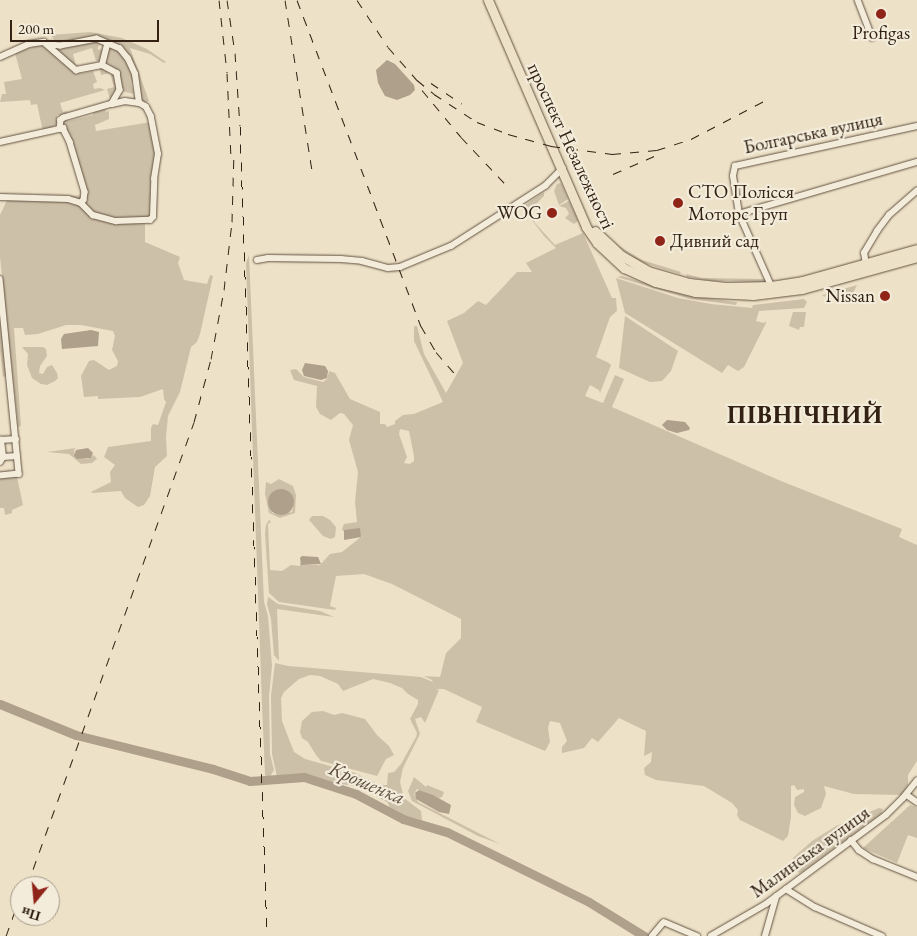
<!DOCTYPE html>
<html>
<head>
<meta charset="utf-8">
<style>
  body { margin:0 }
  #map { position:relative; width:917px; height:936px; overflow:hidden; background:#ede1c7; font-family:"EB Garamond",serif }
  div>[style] { position:absolute }
  [style*='--x'] { left:calc(var(--x)*1px); top:calc(var(--y)*1px); width:calc(var(--w)*1px); rotate:calc(var(--a)*1deg) }
  .green>* { inset:0; background:#cdc0a8 }
  .water>* { inset:0; background:#aea08a }
  .round { border-radius:50% }
  .river>* { height:9px; margin:-4.5px; padding:0 4.5px; transform-origin:4.5px; border-radius:4.5px; background:#aea08a }
  .roads { filter:drop-shadow(0 0 1px #625140) drop-shadow(0 0 1px #625140) }
  .minor>* { height:5.5px; margin:-2.75px; padding:0 2.75px; transform-origin:2.75px; border-radius:2.75px; background:#f3ecdb }
  .primary>* { height:9px; margin:-4.5px; padding:0 4.5px; transform-origin:4.5px; border-radius:4.5px; background:#ede1c7 }
  .rail>* { height:1px; margin-top:-0.5px; transform-origin:0; background:repeating-linear-gradient(90deg,#332113 0 9px,transparent 0 18px) }
  .dots>* { width:14px; height:14px; translate:-50% -50%; box-sizing:border-box; border:2px solid #f3ecdb; border-radius:50% }
  span { translate:-50% -50%; white-space:nowrap; text-align:center; line-height:1.15; -webkit-text-stroke:4.5px #f3ecdb; paint-order:stroke }
  .poi-label { font-size:19px; color:#332113 }
  .left { translate:0 -50%; text-align:left }
  .right { translate:-100% -50%; text-align:right }
  .street-label { font-size:19px; color:#332113 }
  .water-label { font-size:20px; color:#5e4d3d; font-style:italic }
  .district-label { font-size:24px; color:#332113; font-weight:700; letter-spacing:1px }
  .north { position:absolute; left:10px; top:876px; width:50px; height:50px; box-sizing:border-box; background:#f3ecdb; border:1px solid #a69b8b; border-radius:50%; rotate:197deg; font-size:14px; font-weight:700; line-height:20px; text-align:center; color:#332113 }
  .north::after { content:''; display:block; margin:auto; width:18px; height:22px; background:#8f2418; clip-path:polygon(50% 0,100% 100%,50% 72%,0 100%) }
  .scale { position:absolute; left:10px; top:20px; width:149px; height:22px; box-sizing:border-box; border:2px solid #332113; border-top:0; padding-left:6px; font-size:15px; line-height:18px; white-space:nowrap; color:#332113; -webkit-text-stroke:4px #f3ecdb; paint-order:stroke }
</style>
</head>
<body>
<div id="map">
  <div class="green">
    <div style="clip-path:polygon(90px 32px,122px 38px,147px 49px,166px 62px,164px 63px,150px 54px,130px 48px,149px 101px,144px 103px,141px 101px,136px 74px,124px 51px,98px 37px,56px 43px,51px 35px)"></div>
    <div style="clip-path:polygon(92px 41px,102px 43px,98px 46px,98px 50px,104px 48px,101px 61px,96px 61px,92px 48px,73px 54px,76px 66px,57px 51px,59px 48px)"></div>
    <div style="clip-path:polygon(42px 44px,76px 74px,93px 71px,97px 82px,93px 84px,94px 89px,100px 88px,105px 90px,60px 103px,63px 112px,67px 111px,68px 115px,57px 115px,57px 124px,43px 132px,37px 104px,31px 105px,30px 100px,0 102px,2px 94px,6px 94px,4px 82px,22px 79px,15px 53px)"></div>
    <div style="clip-path:polygon(109px 48px,119px 51px,129px 64px,135px 82px,132px 83px,129px 76px,134px 94px,122px 91px,119px 72px,105px 62px)"></div>
    <div style="clip-path:polygon(99px 67px,115px 74px,120px 87px,111px 102px,107px 89px,114px 87px,110px 73px,101px 75px)"></div>
    <div style="clip-path:polygon(105px 108px,106px 112px,109px 111px,109px 119px,95px 125px,96px 131px,151px 122px,156px 159px,151px 214px,145px 223px,145px 242px,180px 257px,178px 263px,184px 280px,207px 284px,210px 275px,213px 276px,200px 334px,197px 342px,191px 347px,180px 392px,168px 416px,166px 437px,167px 456px,155px 467px,150px 496px,144px 505px,138px 507px,125px 498px,121px 491px,92px 493px,91px 492px,111px 482px,110px 472px,115px 465px,104px 457px,108px 447px,151px 441px,151px 428px,153px 424px,158px 425px,166px 402px,164px 399px,163px 389px,140px 397px,98px 399px,98px 396px,84px 397px,81px 376px,89px 361px,94px 360px,109px 370px,117px 366px,118px 361px,112px 350px,115px 336px,113px 331px,81px 325px,66px 325px,38px 334px,25px 335px,23px 328px,14px 328px,21px 426px,18px 427px,0 257px,0 215px,8px 198px,88px 195px,63px 122px,67px 118px,68px 121px,93px 115px,94px 111px)"></div>
    <div style="clip-path:polygon(561px 183px,568px 199px,559px 205px,554px 191px,557px 184px)"></div>
    <div style="clip-path:polygon(evenodd,544px 192px,544px 196px,530px 210px,535px 223px,555px 245px,583px 233px,612px 298px,616px 298px,617px 311px,610px 317px,596px 357px,609px 363px,611px 365px,600px 393px,599px 390px,590px 385px,585px 396px,603px 403px,615px 375px,624px 379px,612px 407px,781px 481px,902px 529px,899px 537px,917px 545px,917px 761px,908px 775px,908px 785px,902px 795px,854px 794px,824px 786px,826px 794px,821px 808px,805px 816px,798px 813px,794px 805px,795px 797px,804px 792px,804px 789px,797px 790px,794px 785px,791px 786px,791px 817px,788px 836px,783px 841px,740px 820px,737px 815px,738px 810px,732px 803px,704px 786px,656px 780px,645px 775px,644px 768px,651px 762px,652px 752px,644px 756px,646px 731px,619px 718px,598px 742px,592px 738px,584px 748px,562px 753px,562px 747px,567px 741px,560px 723px,550px 721px,548px 728px,550px 742px,545px 751px,476px 722px,482px 707px,444px 689px,436px 689px,432px 680px,424px 676px,440px 677px,446px 653px,461px 638px,461px 619px,392px 584px,364px 574px,336px 576px,330px 606px,336px 608px,335px 610px,279px 602px,269px 593px,265px 534px,266px 525px,269px 520px,271px 522px,268px 524px,270px 570px,282px 571px,291px 565px,300px 566px,300px 563px,303px 565px,320px 565px,330px 554px,342px 552px,362px 536px,343px 531px,342px 529px,344px 524px,357px 522px,355px 502px,358px 472px,349px 440px,353px 425px,344px 414px,340px 413px,331px 420px,320px 414px,316px 407px,317px 386px,294px 380px,290px 370px,296px 369px,304px 377px,323px 382px,327px 379px,329px 371px,335px 373px,350px 399px,380px 412px,380px 424px,385px 424px,387px 427px,395px 424px,395px 421px,403px 415px,414px 414px,443px 402px,414px 341px,414px 326px,417px 326px,424px 354px,446px 393px,463px 363px,447px 321px,464px 313px,478px 301px,486px 305px,517px 272px,532px 272px,526px 263px,556px 248px,544px 236px,522px 207px,544px 192px,400px 429px,409px 431px,414px 456px,414px 461px,410px 464px,404px 463px,407px 457px,399px 434px,400px 429px)"></div>
    <div style="clip-path:polygon(569px 201px,578px 221px,574px 224px,565px 218px,569px 214px,566px 208px,559px 206px)"></div>
    <div style="clip-path:polygon(612px 242px,642px 260px,681px 272px,680px 274px,640px 262px)"></div>
    <div style="clip-path:polygon(249px 255px,264px 602px,268px 616px,272px 666px,269px 696px,270px 754px,274px 770px,269px 778px,265px 775px,262px 704px,246px 263px)"></div>
    <div style="clip-path:polygon(686px 274px,702px 278px,765px 279px,766px 282px,713px 281px,687px 277px)"></div>
    <div style="clip-path:polygon(622px 276px,689px 296px,737px 302px,736px 305px,690px 299px,617px 277px)"></div>
    <div style="clip-path:polygon(616px 278px,678px 298px,711px 304px,752px 308px,753px 305px,804px 299px,807px 302px,804px 308px,759px 311px,756px 321px,764px 323px,766px 321px,766px 323px,744px 367px,738px 371px,728px 365px,722px 373px,625px 313px)"></div>
    <div style="clip-path:polygon(857px 285px,849px 301px,822px 296px,823px 295px)"></div>
    <div style="clip-path:polygon(0 306px,7px 376px,3px 377px,0 351px)"></div>
    <div style="clip-path:polygon(793px 312px,806px 312px,804px 327px,800px 327px,799px 330px,789px 326px)"></div>
    <div style="clip-path:polygon(625px 316px,678px 351px,671px 371px,662px 381px,650px 382px,619px 368px)"></div>
    <div style="clip-path:polygon(22px 347px,43px 347px,46px 349px,47px 356px,40px 366px,39px 373px,43px 374px,47px 367px,52px 365px,57px 373px,58px 378px,55px 381px,47px 385px,41px 384px,32px 378px,27px 365px,28px 354px)"></div>
    <div style="clip-path:polygon(76px 448px,74px 450px,76px 458px,88px 459px,94px 455px,97px 459px,92px 463px,81px 464px,69px 454px,47px 452px)"></div>
    <div style="clip-path:polygon(17px 477px,23px 505px,12px 510px,12px 513px,5px 515px,4px 508px,0 508px,0 478px)"></div>
    <div style="clip-path:polygon(evenodd,279px 479px,293px 486px,296px 495px,295px 513px,280px 518px,269px 513px,265px 494px,266px 482px,271px 484px,279px 479px,273px 492px,293px 507px,292px 512px,280px 515px,272px 513px,269px 499px,273px 492px)"></div>
    <div style="clip-path:polygon(312px 516px,323px 516px,330px 520px,336px 527px,335px 537px,331px 539px,323px 536px,309px 520px)"></div>
    <div style="clip-path:polygon(268px 597px,278px 604px,320px 611px,334px 617px,277px 609px,279px 661px,274px 655px,271px 619px,267px 604px)"></div>
    <div style="clip-path:polygon(evenodd,275px 663px,288px 666px,421px 677px,433px 682px,436px 689px,439px 690px,425px 723px,421px 717px,415px 719px,420px 734px,403px 768px,400px 782px,404px 798px,421px 811px,422px 820px,398px 814px,391px 809px,387px 802px,359px 787px,301px 777px,288px 780px,277px 777px,272px 754px,271px 696px,275px 663px,310px 675px,320px 676px,338px 684px,343px 691px,373px 679px,390px 683px,402px 688px,408px 694px,418px 700px,418px 704px,410px 719px,417px 733px,416px 737px,401px 764px,394px 772px,388px 773px,387px 785px,380px 785px,355px 773px,305px 759px,294px 752px,282px 721px,281px 698px,284px 692px,299px 679px,310px 675px)"></div>
    <div style="clip-path:polygon(323px 711px,334px 715px,342px 713px,365px 719px,377px 735px,389px 746px,394px 755px,386px 759px,377px 776px,329px 763px,321px 761px,316px 755px,308px 742px,302px 738px,300px 732px,302px 721px,312px 712px)"></div>
    <div style="clip-path:polygon(414px 777px,426px 787px,427px 785px,444px 792px,442px 797px,439px 798px,417px 789px,414px 794px,418px 802px,500px 844px,478px 836px,412px 801px,408px 791px)"></div>
    <div style="clip-path:polygon(910px 805px,917px 807px,917px 838px,908px 835px,897px 863px,863px 848px)"></div>
    <div style="clip-path:polygon(879px 808px,883px 809px,881px 814px,804px 871px,799px 873px,794px 869px,793px 858px,812px 841px,836px 826px)"></div>
  </div>
  <div class="water">
    <div style="clip-path:polygon(387px 60px,395px 64px,414px 85px,415px 90px,410px 95px,397px 100px,385px 96px,378px 83px,376px 70px)"></div>
    <div style="clip-path:polygon(91px 330px,99px 332px,98px 346px,62px 349px,61px 339px,64px 334px)"></div>
    <div style="clip-path:polygon(305px 363px,325px 366px,328px 371px,327px 378px,321px 380px,304px 376px,302px 370px)"></div>
    <div style="clip-path:polygon(667px 420px,685px 422px,690px 428px,689px 430px,677px 433px,667px 430px,662px 425px)"></div>
    <div style="clip-path:polygon(88px 448px,93px 453px,91px 458px,77px 459px,74px 456px,76px 450px)"></div>
    <div class="round" style="left:268px;top:489px;width:26px;height:26px"></div>
    <div style="clip-path:polygon(360px 528px,361px 537px,344px 540px,344px 530px)"></div>
    <div style="clip-path:polygon(302px 556px,318px 557px,321px 564px,301px 565px,300px 558px)"></div>
    <div style="clip-path:polygon(419px 790px,433px 795px,451px 805px,449px 814px,439px 812px,416px 799px,415px 793px)"></div>
  </div>
  <div class="river">
    <div style="--x:0;--y:704;--w:82;--a:22.2"></div>
    <div style="--x:76;--y:735;--w:141;--a:13.9"></div>
    <div style="--x:213;--y:769;--w:39;--a:18"></div>
    <div style="--x:250;--y:781;--w:54;--a:-4.2"></div>
    <div style="--x:304;--y:777;--w:55;--a:18.1"></div>
    <div style="--x:356;--y:794;--w:53;--a:28"></div>
    <div style="--x:403;--y:819;--w:46;--a:16.5"></div>
    <div style="--x:447;--y:832;--w:158;--a:26.2"></div>
    <div style="--x:589;--y:902;--w:65;--a:31.7"></div>
  </div>
  <div class="roads">
    <div class="minor">
      <div style="--x:858;--y:0;--w:40;--a:69"></div>
      <div style="--x:0;--y:57;--w:32;--a:-24"></div>
      <div style="--x:29;--y:44;--w:15;--a:-8"></div>
      <div style="--x:44;--y:42;--w:43;--a:41.2"></div>
      <div style="--x:76;--y:70;--w:26;--a:-11"></div>
      <div style="--x:102;--y:65;--w:17;--a:28"></div>
      <div style="--x:117;--y:73;--w:17;--a:80"></div>
      <div style="--x:120;--y:90;--w:16;--a:120"></div>
      <div style="--x:112;--y:104;--w:50;--a:163.7"></div>
      <div style="--x:64;--y:118;--w:4;--a:146"></div>
      <div style="--x:61;--y:120;--w:9;--a:96"></div>
      <div style="--x:102;--y:65;--w:21;--a:-76"></div>
      <div style="--x:112;--y:104;--w:13;--a:-13"></div>
      <div style="--x:125;--y:101;--w:14;--a:8"></div>
      <div style="--x:0;--y:142;--w:65;--a:-12.5"></div>
      <div style="--x:63;--y:128;--w:16;--a:63"></div>
      <div style="--x:70;--y:142;--w:52;--a:73.3"></div>
      <div style="--x:85;--y:192;--w:8;--a:97"></div>
      <div style="--x:84;--y:200;--w:4;--a:135"></div>
      <div style="--x:0;--y:197;--w:68;--a:1.7"></div>
      <div style="--x:68;--y:199;--w:14;--a:17"></div>
      <div style="--x:81;--y:203;--w:17;--a:45"></div>
      <div style="--x:93;--y:215;--w:24;--a:15"></div>
      <div style="--x:116;--y:221;--w:34;--a:-2"></div>
      <div style="--x:150;--y:220;--w:4;--a:-45"></div>
      <div style="--x:153;--y:217;--w:38;--a:-88"></div>
      <div style="--x:154;--y:179;--w:25;--a:-81"></div>
      <div style="--x:158;--y:154;--w:38;--a:-101"></div>
      <div style="--x:151;--y:117;--w:11;--a:-117"></div>
      <div style="--x:146;--y:107;--w:8;--a:-150"></div>
      <div style="--x:139;--y:103;--w:29;--a:-98"></div>
      <div style="--x:135;--y:74;--w:17;--a:-115"></div>
      <div style="--x:128;--y:59;--w:13;--a:-129"></div>
      <div style="--x:120;--y:49;--w:25;--a:-157"></div>
      <div style="--x:97;--y:39;--w:37;--a:169"></div>
      <div style="--x:61;--y:46;--w:11;--a:-175"></div>
      <div style="--x:739;--y:214;--w:185;--a:-16.3"></div>
      <div style="--x:257;--y:260;--w:11;--a:-10"></div>
      <div style="--x:268;--y:258;--w:73;--a:0.8"></div>
      <div style="--x:341;--y:259;--w:21;--a:5"></div>
      <div style="--x:362;--y:261;--w:27;--a:15"></div>
      <div style="--x:388;--y:268;--w:12;--a:-5"></div>
      <div style="--x:400;--y:267;--w:55;--a:-22.4"></div>
      <div style="--x:451;--y:246;--w:112;--a:-32.6"></div>
      <div style="--x:545;--y:186;--w:25;--a:-45"></div>
      <div style="--x:866;--y:265;--w:12;--a:-99"></div>
      <div style="--x:864;--y:253;--w:26;--a:-59"></div>
      <div style="--x:877;--y:231;--w:20;--a:-53"></div>
      <div style="--x:889;--y:215;--w:37;--a:-41"></div>
      <div style="--x:0;--y:279;--w:196;--a:84.4"></div>
      <div style="--x:19;--y:474;--w:19;--a:174"></div>
      <div style="--x:771;--y:286;--w:79;--a:-114"></div>
      <div style="--x:739;--y:214;--w:38;--a:-99"></div>
      <div style="--x:733;--y:176;--w:10;--a:-79"></div>
      <div style="--x:735;--y:166;--w:186;--a:-12.4"></div>
      <div style="--x:3;--y:457;--w:14;--a:-4"></div>
      <div style="--x:0;--y:462;--w:6;--a:-59"></div>
      <div style="--x:3;--y:457;--w:17;--a:-97"></div>
      <div style="--x:1;--y:440;--w:15;--a:-4"></div>
      <div style="--x:907;--y:795;--w:12;--a:35"></div>
      <div style="--x:851;--y:840;--w:13;--a:51"></div>
      <div style="--x:859;--y:850;--w:17;--a:33"></div>
      <div style="--x:873;--y:859;--w:48;--a:22.2"></div>
      <div style="--x:786;--y:889;--w:34;--a:32"></div>
      <div style="--x:815;--y:907;--w:73;--a:23.4"></div>
      <div style="--x:664;--y:922;--w:36;--a:23"></div>
      <div style="--x:652;--y:936;--w:16;--a:-50"></div>
      <div style="--x:711;--y:936;--w:64;--a:-30.2"></div>
      <div style="--x:766;--y:904;--w:149;--a:-36.6"></div>
      <div style="--x:886;--y:815;--w:24;--a:-45"></div>
      <div style="--x:903;--y:798;--w:22;--a:-51"></div>
      <div style="--x:765;--y:936;--w:41;--a:-74.2"></div>
    </div>
    <div class="primary">
      <div style="--x:488;--y:0;--w:247;--a:66.6"></div>
      <div style="--x:586;--y:227;--w:19;--a:55"></div>
      <div style="--x:597;--y:243;--w:37;--a:43"></div>
      <div style="--x:624;--y:268;--w:34;--a:24"></div>
      <div style="--x:655;--y:282;--w:41;--a:14"></div>
      <div style="--x:695;--y:292;--w:58;--a:3"></div>
      <div style="--x:753;--y:295;--w:49;--a:-7"></div>
      <div style="--x:802;--y:289;--w:119;--a:-15.5"></div>
      <div style="--x:595;--y:231;--w:37;--a:43"></div>
      <div style="--x:622;--y:256;--w:30;--a:30"></div>
      <div style="--x:648;--y:271;--w:43;--a:16.3"></div>
      <div style="--x:689;--y:283;--w:37;--a:6"></div>
      <div style="--x:726;--y:287;--w:45;--a:-1.3"></div>
      <div style="--x:771;--y:286;--w:31;--a:-9"></div>
      <div style="--x:802;--y:281;--w:119;--a:-15.5"></div>
    </div>
  </div>
  <div class="rail">
    <div style="--x:219;--y:0;--w:73;--a:83.7"></div>
    <div style="--x:227;--y:73;--w:86;--a:87.3"></div>
    <div style="--x:227;--y:0;--w:54;--a:81.4"></div>
    <div style="--x:235;--y:53;--w:73;--a:86.1"></div>
    <div style="--x:240;--y:126;--w:810;--a:88.09"></div>
    <div style="--x:285;--y:0;--w:173;--a:81"></div>
    <div style="--x:297;--y:0;--w:349;--a:69.2"></div>
    <div style="--x:421;--y:326;--w:30;--a:60"></div>
    <div style="--x:436;--y:352;--w:28;--a:49"></div>
    <div style="--x:357;--y:0;--w:56;--a:56.6"></div>
    <div style="--x:388;--y:47;--w:44;--a:48.7"></div>
    <div style="--x:417;--y:80;--w:22;--a:39"></div>
    <div style="--x:434;--y:94;--w:51;--a:33.1"></div>
    <div style="--x:477;--y:122;--w:33;--a:21"></div>
    <div style="--x:508;--y:134;--w:45;--a:15.6"></div>
    <div style="--x:551;--y:146;--w:62;--a:7.5"></div>
    <div style="--x:612;--y:154;--w:45;--a:-5.1"></div>
    <div style="--x:657;--y:150;--w:36;--a:-18"></div>
    <div style="--x:691;--y:139;--w:85;--a:-27.5"></div>
    <div style="--x:431;--y:83;--w:37;--a:34"></div>
    <div style="--x:422;--y:90;--w:61;--a:50.3"></div>
    <div style="--x:461;--y:137;--w:71;--a:46.7"></div>
    <div style="--x:613;--y:174;--w:50;--a:-23.5"></div>
    <div style="--x:27;--y:886;--w:493;--a:-70.2"></div>
    <div style="--x:194;--y:422;--w:65;--a:-74.9"></div>
    <div style="--x:211;--y:359;--w:70;--a:-79.3"></div>
    <div style="--x:224;--y:290;--w:68;--a:-83.3"></div>
    <div style="--x:232;--y:222;--w:70;--a:-88.4"></div>
    <div style="--x:6;--y:936;--w:41;--a:-70.3"></div>
  </div>
  <div class="dots">
    <div style="left:881px;top:14px;background:#8f2418"></div>
    <div style="left:678px;top:203px;background:#8f2418"></div>
    <div style="left:552px;top:213px;background:#8f2418"></div>
    <div style="left:660px;top:241px;background:#8f2418"></div>
    <div style="left:885px;top:296px;background:#8f2418"></div>
  </div>
  <div class="poi-label">
    <span style="left:881px;top:33px">Profigas</span>
    <span class="left" style="left:688px;top:203px">СТО Полісся<br>Моторс Груп</span>
    <span class="right" style="left:542px;top:213px">WOG</span>
    <span class="left" style="left:670px;top:241px">Дивний сад</span>
    <span class="right" style="left:875px;top:296px">Nissan</span>
  </div>
  <div class="street-label">
    <span style="left:813px;top:133px;rotate:-12deg">Болгарська вулиця</span>
    <span style="left:571px;top:146px;rotate:65deg">проспект Незалежності</span>
    <span style="left:810px;top:852px;rotate:-36deg">Малинська вулиця</span>
  </div>
  <div class="water-label">
    <span style="left:367px;top:783px;rotate:23deg">Крошенка</span>
  </div>
  <div class="district-label">
    <span style="left:805px;top:415px">ПІВНІЧНИЙ</span>
  </div>
  <div class="north">Пн</div>
  <div class="scale">200 m</div>
</div>
</body>
</html>
